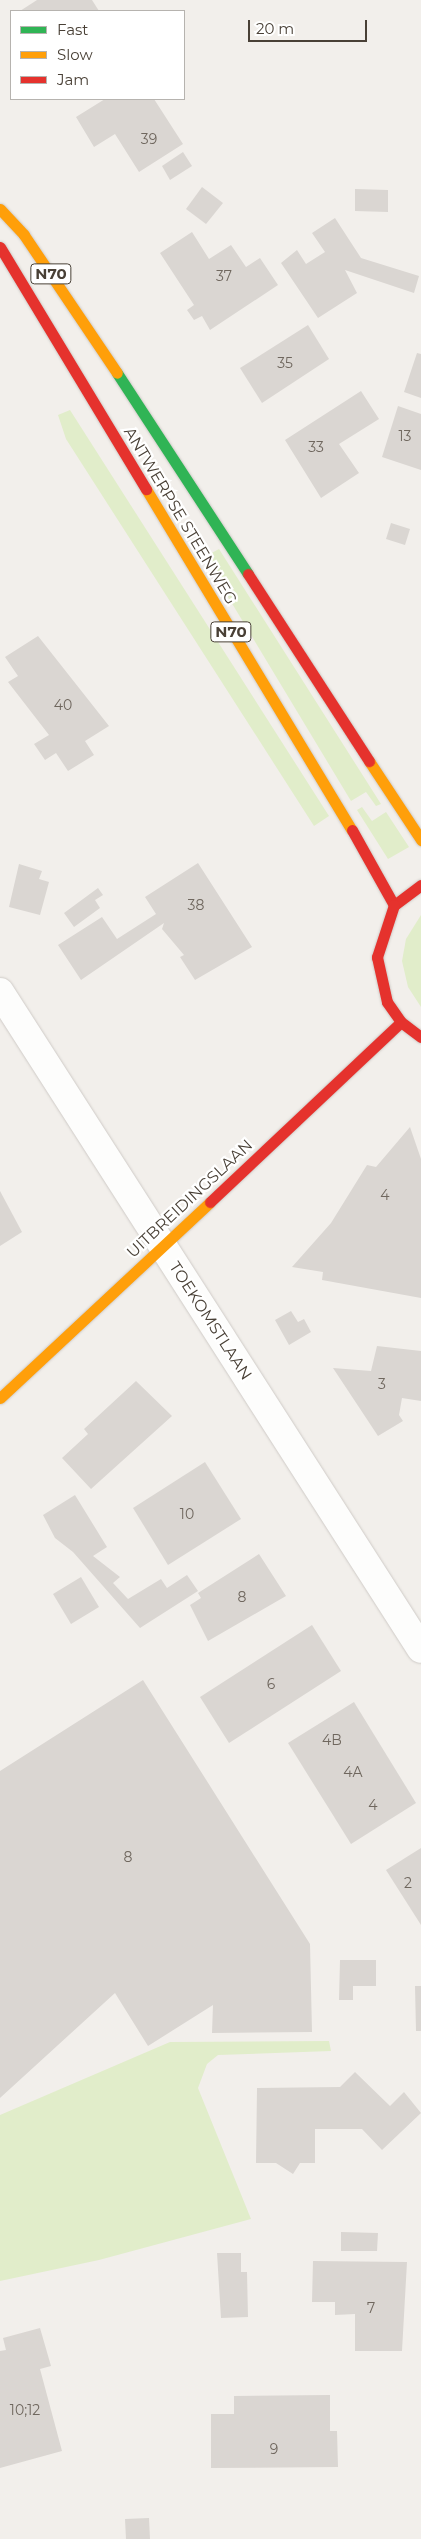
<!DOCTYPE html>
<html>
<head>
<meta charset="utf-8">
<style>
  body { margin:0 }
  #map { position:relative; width:421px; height:2539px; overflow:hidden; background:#f2efeb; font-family:Montserrat,sans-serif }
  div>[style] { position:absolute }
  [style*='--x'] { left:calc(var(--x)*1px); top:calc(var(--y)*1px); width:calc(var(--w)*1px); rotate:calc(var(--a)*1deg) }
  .green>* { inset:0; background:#e1edca }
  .building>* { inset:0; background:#dad6d2 }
  .roads { filter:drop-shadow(0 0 1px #cfcbc7) drop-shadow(0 0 1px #cfcbc7) }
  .street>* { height:28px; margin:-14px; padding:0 14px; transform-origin:14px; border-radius:14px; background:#fdfdfc }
  .fast>* { height:11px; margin:-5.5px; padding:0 5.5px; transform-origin:5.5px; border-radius:5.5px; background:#30b455 }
  .slow>* { height:11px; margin:-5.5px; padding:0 5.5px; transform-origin:5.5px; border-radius:5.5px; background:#ff9f0a }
  .jam>* { height:11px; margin:-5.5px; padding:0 5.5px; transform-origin:5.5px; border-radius:5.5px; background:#e5322d }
  span { translate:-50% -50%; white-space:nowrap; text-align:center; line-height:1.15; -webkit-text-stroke:4.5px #fff; paint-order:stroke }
  .number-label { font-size:14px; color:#6f675e }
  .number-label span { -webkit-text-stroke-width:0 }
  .shield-label span { padding:1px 4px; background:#fff; border:1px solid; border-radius:4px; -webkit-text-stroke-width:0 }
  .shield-label { font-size:15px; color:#494036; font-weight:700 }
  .street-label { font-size:16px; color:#494036 }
  .legend { position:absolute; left:10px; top:10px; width:175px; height:90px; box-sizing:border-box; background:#fff; border:1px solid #b6b3af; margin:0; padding:6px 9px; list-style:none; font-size:15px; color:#494036 }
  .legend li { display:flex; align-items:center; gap:10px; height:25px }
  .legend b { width:25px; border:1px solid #b6b3af }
  .scale { position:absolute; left:248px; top:20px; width:119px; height:22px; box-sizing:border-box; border:2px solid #494036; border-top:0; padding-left:6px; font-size:15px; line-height:18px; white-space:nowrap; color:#494036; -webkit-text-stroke:4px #fff; paint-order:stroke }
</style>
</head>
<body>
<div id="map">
  <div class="green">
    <div style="clip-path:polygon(70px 410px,329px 816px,314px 826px,66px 439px,58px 415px)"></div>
    <div style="clip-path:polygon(219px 549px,381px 804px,376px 806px,366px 792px,351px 801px,204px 557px)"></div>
    <div style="clip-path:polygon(362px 807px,372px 821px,386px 812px,409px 847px,388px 859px,357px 810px)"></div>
    <div style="clip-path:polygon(421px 915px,421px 1007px,408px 987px,402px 961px,406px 939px)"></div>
    <div style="clip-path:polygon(329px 2041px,331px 2051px,218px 2055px,207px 2064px,198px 2088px,251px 2219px,99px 2260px,0 2281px,0 2115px,170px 2042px)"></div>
  </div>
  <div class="building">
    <div style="clip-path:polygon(37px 0,92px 0,99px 11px,20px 11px)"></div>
    <div style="clip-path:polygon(105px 99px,154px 99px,183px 144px,139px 172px,115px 134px,94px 147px,76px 117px)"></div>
    <div style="clip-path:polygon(183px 152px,192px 166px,170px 180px,162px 166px)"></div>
    <div style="clip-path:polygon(202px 187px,223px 203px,206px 224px,186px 209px)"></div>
    <div style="clip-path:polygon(355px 189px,388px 190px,388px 212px,355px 211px)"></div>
    <div style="clip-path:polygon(335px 218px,361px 258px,419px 276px,414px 293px,345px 270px,357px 293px,318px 318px,281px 263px,297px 250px,306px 264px,325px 252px,312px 233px)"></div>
    <div style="clip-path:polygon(192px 232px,209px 259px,231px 245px,246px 267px,260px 258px,278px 285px,210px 330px,202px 316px,194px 320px,187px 310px,194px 305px,160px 253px)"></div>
    <div style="clip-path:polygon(308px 325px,329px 359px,262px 403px,240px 368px)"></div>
    <div style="clip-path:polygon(417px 353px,421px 354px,421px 398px,404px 392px)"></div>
    <div style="clip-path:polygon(361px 391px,379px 419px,339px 444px,359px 473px,321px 498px,285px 440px)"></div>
    <div style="clip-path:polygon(398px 406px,421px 414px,421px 470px,382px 457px)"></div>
    <div style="clip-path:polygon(391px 523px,410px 529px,405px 545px,386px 539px)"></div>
    <div style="clip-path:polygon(38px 636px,109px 726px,85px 741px,94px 755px,68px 771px,56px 753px,45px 760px,34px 744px,49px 735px,8px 682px,18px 676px,5px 657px)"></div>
    <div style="clip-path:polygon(198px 863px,252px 947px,195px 980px,180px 957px,184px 955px,162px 929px,164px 923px,81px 980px,58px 945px,102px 917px,117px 939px,156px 914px,145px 897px)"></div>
    <div style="clip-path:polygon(19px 864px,42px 871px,39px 879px,49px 882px,40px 915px,9px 907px)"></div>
    <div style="clip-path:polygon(98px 888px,103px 895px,95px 900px,100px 908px,74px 927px,64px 913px)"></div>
    <div style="clip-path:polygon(410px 1127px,421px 1159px,421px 1298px,322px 1280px,323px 1272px,292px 1267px,331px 1223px,367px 1165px,376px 1167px)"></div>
    <div style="clip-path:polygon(0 1191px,22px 1232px,0 1246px)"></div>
    <div style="clip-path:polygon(291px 1311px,298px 1322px,304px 1319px,311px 1332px,289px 1345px,275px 1320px)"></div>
    <div style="clip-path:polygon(377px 1346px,421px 1351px,421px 1401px,402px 1398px,399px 1415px,403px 1421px,378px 1436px,333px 1368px,371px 1371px)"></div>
    <div style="clip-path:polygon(136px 1381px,172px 1416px,91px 1489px,62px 1458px,88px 1434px,84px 1429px)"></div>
    <div style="clip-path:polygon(205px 1462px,241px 1519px,168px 1565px,133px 1508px)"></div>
    <div style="clip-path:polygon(75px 1495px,107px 1547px,93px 1556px,120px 1577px,113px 1583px,128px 1599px,161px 1579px,167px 1588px,187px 1575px,198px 1591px,140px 1628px,73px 1552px,55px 1538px,43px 1515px)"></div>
    <div style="clip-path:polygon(259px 1554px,286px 1596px,208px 1641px,190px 1605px,201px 1598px,198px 1593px)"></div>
    <div style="clip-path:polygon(81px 1577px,99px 1607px,71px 1624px,53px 1594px)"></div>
    <div style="clip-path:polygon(312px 1625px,341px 1671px,229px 1743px,200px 1697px)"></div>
    <div style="clip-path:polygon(143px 1680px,310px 1944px,312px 2032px,212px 2033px,213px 2005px,148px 2046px,115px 1993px,0 2098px,0 1771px)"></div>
    <div style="clip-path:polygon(354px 1702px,416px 1803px,351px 1844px,288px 1743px)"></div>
    <div style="clip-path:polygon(421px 1848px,421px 1925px,386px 1870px)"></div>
    <div style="clip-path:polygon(340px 1960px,376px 1960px,376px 1986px,353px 1986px,353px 2000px,339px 2000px)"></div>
    <div style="clip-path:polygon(415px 1986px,421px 1986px,421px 2031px,416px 2031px)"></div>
    <div style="clip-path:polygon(355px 2072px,390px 2106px,404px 2092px,421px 2113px,382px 2150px,362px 2129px,315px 2129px,315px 2163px,300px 2163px,293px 2174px,276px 2163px,256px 2163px,257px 2088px,340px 2087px)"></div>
    <div style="clip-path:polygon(341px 2232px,378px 2233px,377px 2251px,341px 2251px)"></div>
    <div style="clip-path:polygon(217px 2253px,241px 2253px,241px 2272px,247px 2272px,248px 2317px,221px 2318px)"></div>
    <div style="clip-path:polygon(313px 2261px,407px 2262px,402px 2351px,355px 2351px,355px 2314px,335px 2315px,335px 2302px,312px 2302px)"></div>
    <div style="clip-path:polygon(40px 2328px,51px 2366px,40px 2369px,62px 2451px,0 2468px,0 2351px,6px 2350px,3px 2338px)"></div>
    <div style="clip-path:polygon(330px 2395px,330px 2431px,337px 2431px,338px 2467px,211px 2468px,211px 2414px,234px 2414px,234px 2396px)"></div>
    <div style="clip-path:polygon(149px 2518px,150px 2539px,126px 2539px,125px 2519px)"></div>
  </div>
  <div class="roads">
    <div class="street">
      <div style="--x:0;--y:992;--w:780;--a:57.35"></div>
    </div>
    <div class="fast">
      <div style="--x:117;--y:373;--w:240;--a:56.9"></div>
    </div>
    <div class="slow">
      <div style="--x:0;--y:209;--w:35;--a:47"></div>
      <div style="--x:24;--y:235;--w:166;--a:56"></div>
      <div style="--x:146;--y:489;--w:398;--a:58.9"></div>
      <div style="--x:369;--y:761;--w:95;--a:56.6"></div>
      <div style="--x:0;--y:1398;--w:287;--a:-43"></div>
    </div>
    <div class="jam">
      <div style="--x:0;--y:247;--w:283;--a:58.9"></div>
      <div style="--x:248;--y:574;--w:223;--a:57.1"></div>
      <div style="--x:352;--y:830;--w:86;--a:60.8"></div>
      <div style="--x:421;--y:885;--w:34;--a:143"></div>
      <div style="--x:394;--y:905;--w:55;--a:108.1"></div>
      <div style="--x:377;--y:957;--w:46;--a:77.5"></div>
      <div style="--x:387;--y:1002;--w:24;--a:55"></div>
      <div style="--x:401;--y:1022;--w:25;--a:37"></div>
      <div style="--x:210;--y:1202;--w:262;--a:-43.3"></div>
    </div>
  </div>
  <div class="number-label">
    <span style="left:149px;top:139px">39</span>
    <span style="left:224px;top:276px">37</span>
    <span style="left:285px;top:363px">35</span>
    <span style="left:405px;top:436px">13</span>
    <span style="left:316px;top:447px">33</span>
    <span style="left:63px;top:705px">40</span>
    <span style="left:196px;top:905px">38</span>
    <span style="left:385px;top:1195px">4</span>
    <span style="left:382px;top:1384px">3</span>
    <span style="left:187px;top:1514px">10</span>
    <span style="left:242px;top:1597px">8</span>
    <span style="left:271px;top:1684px">6</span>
    <span style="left:332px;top:1740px">4B</span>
    <span style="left:353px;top:1772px">4A</span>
    <span style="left:373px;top:1805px">4</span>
    <span style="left:128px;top:1857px">8</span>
    <span style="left:408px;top:1883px">2</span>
    <span style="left:371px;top:2308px">7</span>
    <span style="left:25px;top:2410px">10;12</span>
    <span style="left:274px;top:2449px">9</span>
  </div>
  <div class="shield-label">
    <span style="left:51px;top:274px">N70</span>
    <span style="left:231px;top:632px">N70</span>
  </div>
  <div class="street-label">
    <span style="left:180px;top:516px;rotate:59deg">ANTWERPSE STEENWEG</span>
    <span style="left:190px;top:1199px;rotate:-43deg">UITBREIDINGSLAAN</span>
    <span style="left:210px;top:1321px;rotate:57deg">TOEKOMSTLAAN</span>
  </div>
  <ul class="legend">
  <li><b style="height:6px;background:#30b455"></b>Fast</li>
  <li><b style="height:6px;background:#ff9f0a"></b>Slow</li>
  <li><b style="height:6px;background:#e5322d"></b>Jam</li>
  </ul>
  <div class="scale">20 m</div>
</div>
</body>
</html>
